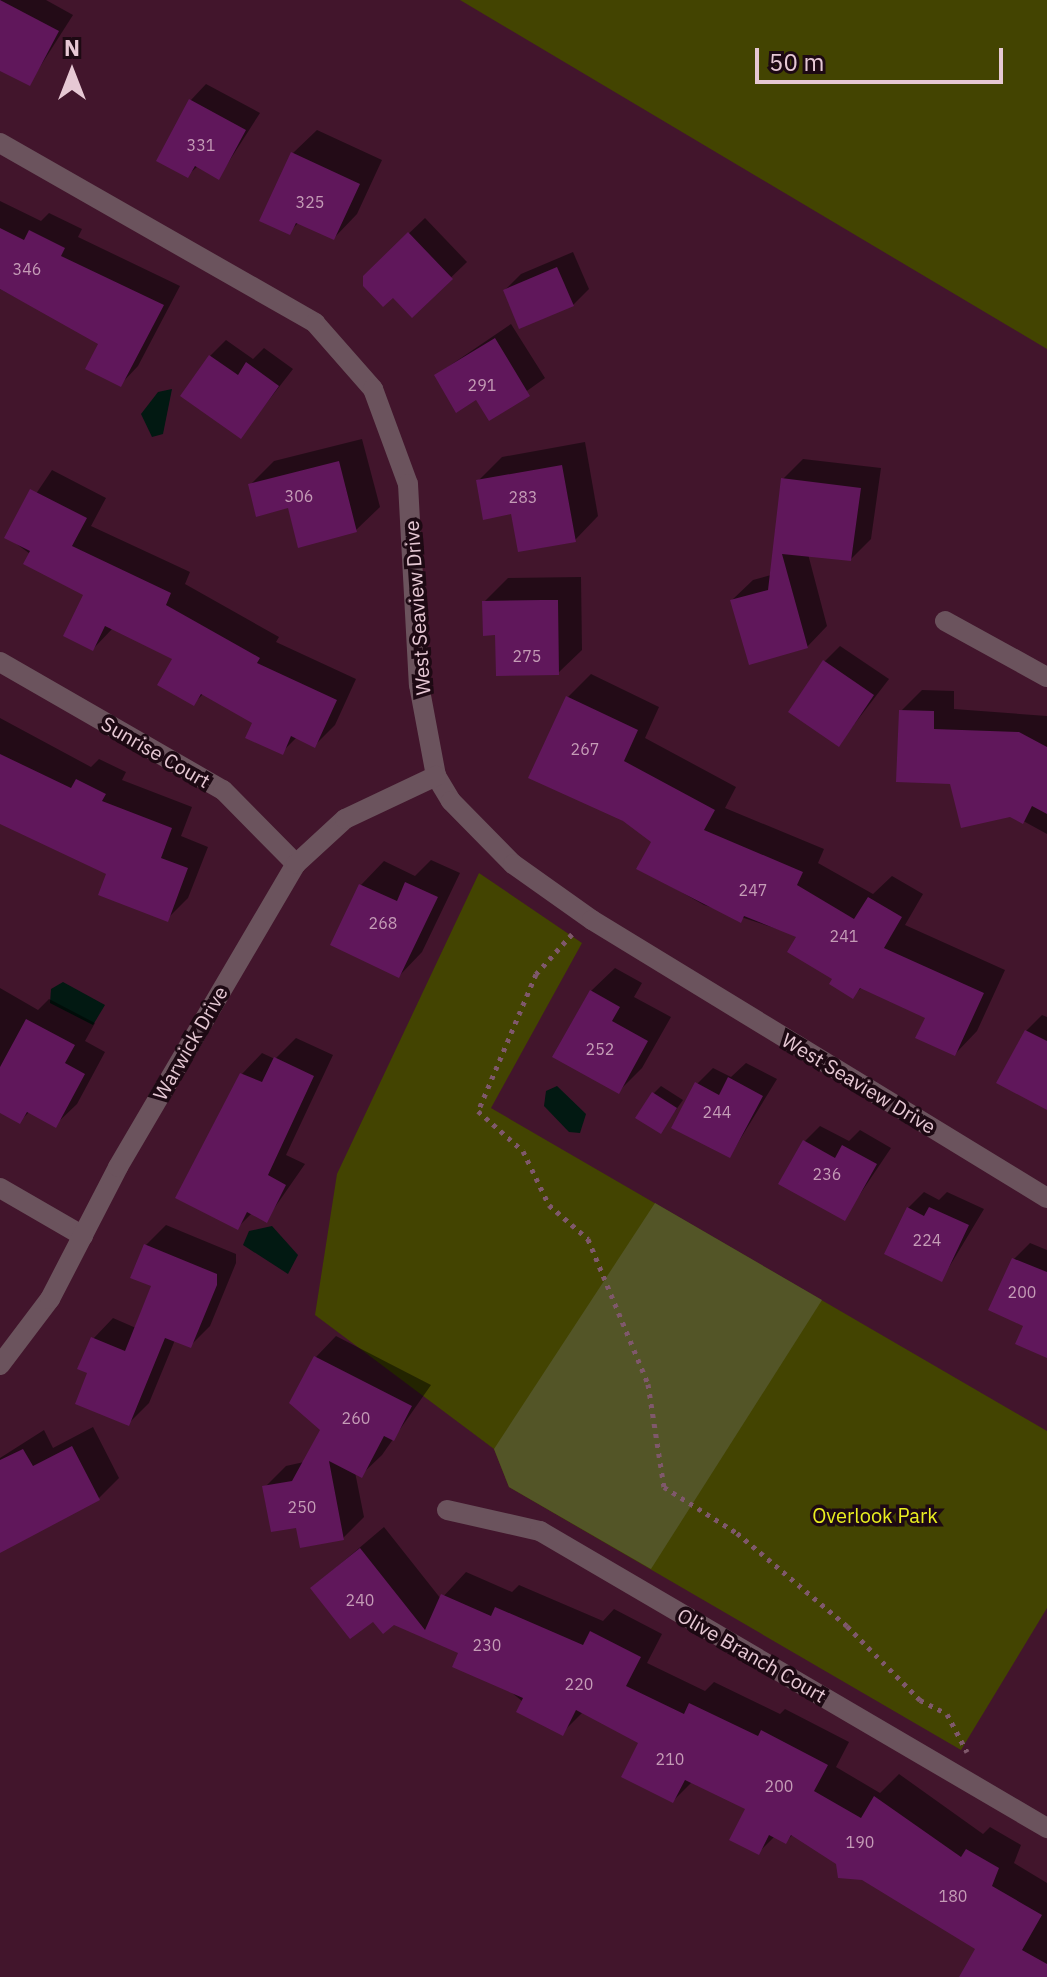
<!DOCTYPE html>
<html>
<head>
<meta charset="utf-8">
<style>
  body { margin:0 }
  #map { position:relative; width:1047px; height:1977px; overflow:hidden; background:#42152c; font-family:"IBM Plex Sans",sans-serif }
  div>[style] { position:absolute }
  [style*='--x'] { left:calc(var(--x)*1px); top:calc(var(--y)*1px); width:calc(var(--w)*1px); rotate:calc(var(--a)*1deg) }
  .green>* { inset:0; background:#434401 }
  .forest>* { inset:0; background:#535527 }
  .water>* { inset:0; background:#021912 }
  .shadow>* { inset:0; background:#0007 }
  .building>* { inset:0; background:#60175b }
  .path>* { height:5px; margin-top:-2.5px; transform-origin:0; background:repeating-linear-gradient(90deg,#7f586b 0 4px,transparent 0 10px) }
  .minor>* { height:20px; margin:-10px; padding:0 10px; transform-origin:10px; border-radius:10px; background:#6b535d }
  span { translate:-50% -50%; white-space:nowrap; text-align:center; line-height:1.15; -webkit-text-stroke:7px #1d0913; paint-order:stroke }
  .number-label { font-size:16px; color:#c49cb6 }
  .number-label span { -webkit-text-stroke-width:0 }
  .street-label { font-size:20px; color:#e6c8d4 }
  .park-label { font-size:20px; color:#eaef20 }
  .north { position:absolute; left:32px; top:32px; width:80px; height:80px; -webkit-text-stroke:6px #1d0913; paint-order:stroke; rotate:0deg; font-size:22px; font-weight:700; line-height:32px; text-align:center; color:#e6c8d4 }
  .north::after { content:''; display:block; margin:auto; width:28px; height:36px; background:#e6c8d4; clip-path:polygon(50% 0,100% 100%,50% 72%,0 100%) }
  .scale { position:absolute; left:755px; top:48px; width:248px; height:36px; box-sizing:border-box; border:4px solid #e6c8d4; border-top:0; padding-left:10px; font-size:24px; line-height:28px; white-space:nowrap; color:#e6c8d4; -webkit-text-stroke:6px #1d0913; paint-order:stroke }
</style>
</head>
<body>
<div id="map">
  <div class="green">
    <div style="clip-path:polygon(460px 0,1047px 0,1047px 349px)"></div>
    <div style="clip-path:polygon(479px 873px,582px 943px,491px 1108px,1047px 1431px,1047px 1608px,961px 1750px,509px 1487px,494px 1449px,315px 1315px,337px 1174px)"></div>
  </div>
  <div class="forest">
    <div style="clip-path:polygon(655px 1203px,822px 1300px,651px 1569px,509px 1487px,494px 1449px)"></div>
  </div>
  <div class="water">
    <div style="clip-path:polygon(172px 389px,163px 434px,152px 437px,141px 414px,158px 392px)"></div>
    <div style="clip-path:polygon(63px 982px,105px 1005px,93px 1025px,50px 1003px,51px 989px)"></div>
    <div style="clip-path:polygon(557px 1086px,586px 1114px,580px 1133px,569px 1132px,544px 1106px,546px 1091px)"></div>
    <div style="clip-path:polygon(272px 1226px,298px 1255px,288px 1274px,243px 1245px,249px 1231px)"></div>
  </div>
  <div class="shadow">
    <div style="clip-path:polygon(0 0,46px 0,73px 15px,29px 84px,0 69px)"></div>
    <div style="clip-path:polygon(206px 84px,260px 113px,219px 177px,198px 166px,188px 175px,191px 100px)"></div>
    <div style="clip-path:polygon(317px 130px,382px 160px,357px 214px,334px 238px,299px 222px,289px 232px,293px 153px)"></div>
    <div style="clip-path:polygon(0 201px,41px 221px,49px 213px,82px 229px,78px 237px,180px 286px,138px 366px,120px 385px,101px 343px,0 289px)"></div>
    <div style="clip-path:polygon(425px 218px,467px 262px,412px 315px,381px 260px)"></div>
    <div style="clip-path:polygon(573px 252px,589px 289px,573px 305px,505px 290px,521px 274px)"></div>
    <div style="clip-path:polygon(511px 324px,545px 378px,489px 418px,477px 398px,436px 375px)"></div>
    <div style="clip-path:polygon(226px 340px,253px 359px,264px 348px,293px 369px,241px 436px,210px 356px)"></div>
    <div style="clip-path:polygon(362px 439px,380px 507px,356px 530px,250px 485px,274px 461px)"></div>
    <div style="clip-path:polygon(585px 442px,598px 516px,575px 540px,513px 512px,478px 481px,502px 457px)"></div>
    <div style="clip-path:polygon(803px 459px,881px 468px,871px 539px,851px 559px,808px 554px,827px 626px,807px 647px,732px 600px,753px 580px,771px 575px,783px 479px)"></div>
    <div style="clip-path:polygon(52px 470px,106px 498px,91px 526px,190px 572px,185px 584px,279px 637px,276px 642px,356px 679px,335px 725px,315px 745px,297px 737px,282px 752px,254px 722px,204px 693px,193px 704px,174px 658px,113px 628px,93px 649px,85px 594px,7px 537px)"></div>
    <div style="clip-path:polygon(581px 577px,582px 650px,558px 673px,484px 602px,508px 578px)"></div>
    <div style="clip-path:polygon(840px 646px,889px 679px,839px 744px,824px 662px)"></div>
    <div style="clip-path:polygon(591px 674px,659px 707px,645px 738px,736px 787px,725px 808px,824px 849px,818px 863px,873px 894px,892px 876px,923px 894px,905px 925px,1005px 970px,977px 1031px,955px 1054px,928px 1017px,862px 987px,853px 996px,799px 936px,704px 905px,639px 868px,654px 841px,624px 819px,530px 777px,568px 697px)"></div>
    <div style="clip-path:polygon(922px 690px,954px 691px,954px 709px,1047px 716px,1047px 834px,952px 782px,901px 711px)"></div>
    <div style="clip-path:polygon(0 718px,91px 767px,99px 759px,126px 772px,122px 780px,192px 807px,181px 836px,208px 847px,188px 898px,167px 919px,109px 873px,0 822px)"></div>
    <div style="clip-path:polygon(431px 860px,460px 873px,422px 952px,399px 976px,333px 944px,361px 885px,384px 861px,415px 876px)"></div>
    <div style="clip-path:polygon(615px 968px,642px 983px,634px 997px,671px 1017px,642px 1068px,618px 1092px,591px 991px)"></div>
    <div style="clip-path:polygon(0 988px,38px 1010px,49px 999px,95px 1023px,85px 1041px,105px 1052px,77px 1104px,55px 1125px,30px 1111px,20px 1121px,0 1110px)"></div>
    <div style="clip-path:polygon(1042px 1015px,1047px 1017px,1047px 1108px,1026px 1031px)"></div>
    <div style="clip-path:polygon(296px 1038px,333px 1055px,286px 1155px,305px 1164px,266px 1220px,252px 1213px,237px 1228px,178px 1197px,242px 1074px,262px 1053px,275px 1059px)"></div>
    <div style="clip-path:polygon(746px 1063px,777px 1079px,730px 1156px,697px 1084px,713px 1068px,731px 1077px)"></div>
    <div style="clip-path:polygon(661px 1086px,683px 1100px,660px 1132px,653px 1094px)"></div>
    <div style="clip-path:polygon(820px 1126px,849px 1141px,860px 1130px,891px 1148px,844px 1218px,804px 1142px)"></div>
    <div style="clip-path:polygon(924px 1192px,939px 1200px,947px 1192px,984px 1209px,942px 1279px,908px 1208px)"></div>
    <div style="clip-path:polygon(166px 1225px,236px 1254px,236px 1263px,210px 1326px,190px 1346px,175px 1340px,149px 1403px,129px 1423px,90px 1372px,93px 1339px,113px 1318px,136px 1328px,154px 1285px,145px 1246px)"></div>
    <div style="clip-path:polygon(1030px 1243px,1047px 1250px,1047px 1353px,1026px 1325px,991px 1309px,1014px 1259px)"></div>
    <div style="clip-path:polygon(336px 1336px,431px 1385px,382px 1455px,361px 1475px,355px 1472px,364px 1517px,343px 1538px,298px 1526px,265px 1487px,286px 1466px,304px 1462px,322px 1430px,316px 1357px)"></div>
    <div style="clip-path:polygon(93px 1427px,119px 1478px,99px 1498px,0 1551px,0 1458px,44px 1430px,53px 1448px)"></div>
    <div style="clip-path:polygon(384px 1527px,441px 1599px,466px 1572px,512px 1592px,519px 1585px,603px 1621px,614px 1609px,662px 1634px,647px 1663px,705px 1691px,714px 1682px,780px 1714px,785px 1709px,849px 1742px,836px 1767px,880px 1793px,899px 1774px,983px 1834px,990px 1827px,1021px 1845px,1014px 1863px,1047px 1883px,1047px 1977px,965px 1977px,978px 1948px,793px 1834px,786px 1842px,775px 1836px,758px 1853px,748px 1808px,692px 1782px,673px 1801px,640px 1742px,583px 1712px,562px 1733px,461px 1652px,312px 1588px)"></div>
  </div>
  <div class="building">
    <div style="clip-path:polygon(0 0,59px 31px,30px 86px,0 71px)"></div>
    <div style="clip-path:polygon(189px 99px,246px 130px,219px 180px,195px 166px,188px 178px,156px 161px)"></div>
    <div style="clip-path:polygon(291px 152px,360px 184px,334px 240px,296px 223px,290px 235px,259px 221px)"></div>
    <div style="clip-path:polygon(0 228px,24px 240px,29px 230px,65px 248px,61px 256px,164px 305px,121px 387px,85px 369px,98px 344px,0 289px)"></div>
    <div style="clip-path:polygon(408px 232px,453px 279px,412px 318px,393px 298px,383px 307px,363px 286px,363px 276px)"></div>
    <div style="clip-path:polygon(557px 267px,574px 306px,519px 329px,503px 290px)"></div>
    <div style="clip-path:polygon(495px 338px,530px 396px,489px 421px,476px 400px,456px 413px,434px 375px)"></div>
    <div style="clip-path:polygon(209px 355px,238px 375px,246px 362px,279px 386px,241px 439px,180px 396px)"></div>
    <div style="clip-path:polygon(339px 461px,357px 532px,298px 548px,288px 508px,256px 517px,248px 484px)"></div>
    <div style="clip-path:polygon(562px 465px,576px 542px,518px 552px,511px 514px,483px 520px,476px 480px)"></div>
    <div style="clip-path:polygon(781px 478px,861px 488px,851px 561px,782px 554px,808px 648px,749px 665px,730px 600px,768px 590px)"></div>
    <div style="clip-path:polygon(30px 489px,87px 518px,72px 546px,171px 593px,166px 605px,260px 658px,257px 663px,337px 700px,315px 748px,291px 736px,283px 755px,245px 738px,252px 723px,201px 694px,194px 706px,157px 685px,172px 659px,105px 626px,93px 651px,63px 636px,83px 595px,23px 564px,30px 551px,4px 538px)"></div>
    <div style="clip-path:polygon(542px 600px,558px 600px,559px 675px,496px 676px,495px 635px,483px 636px,482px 601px)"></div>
    <div style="clip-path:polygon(823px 660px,874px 695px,839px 747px,788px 712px)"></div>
    <div style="clip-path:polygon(566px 696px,638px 730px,624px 761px,715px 810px,704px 830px,803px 872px,797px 885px,854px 919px,868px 897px,902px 917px,884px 948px,984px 993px,955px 1056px,915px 1038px,925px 1018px,860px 988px,853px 999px,829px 984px,832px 979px,787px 952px,796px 937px,744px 916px,741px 923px,636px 869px,651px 842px,623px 821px,528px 778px)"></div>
    <div style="clip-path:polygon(899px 710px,934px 711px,934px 729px,1019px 732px,1047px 747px,1047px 814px,1032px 806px,1023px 824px,1010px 817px,961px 828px,950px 784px,896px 782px)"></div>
    <div style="clip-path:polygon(0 754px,71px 788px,76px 779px,106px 794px,102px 801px,172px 828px,161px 858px,188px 868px,168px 922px,98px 895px,106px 874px,0 824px)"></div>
    <div style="clip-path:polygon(405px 882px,438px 897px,399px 978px,330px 945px,359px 884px,397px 901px)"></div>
    <div style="clip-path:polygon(590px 990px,620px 1007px,612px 1021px,648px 1041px,619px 1094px,552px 1057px)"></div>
    <div style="clip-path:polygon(26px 1019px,75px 1045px,65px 1063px,85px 1074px,56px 1128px,27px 1112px,20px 1124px,0 1113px,0 1067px)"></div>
    <div style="clip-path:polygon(1025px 1030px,1047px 1041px,1047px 1110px,996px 1083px)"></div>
    <div style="clip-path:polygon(274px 1057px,314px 1076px,268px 1175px,286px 1185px,267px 1223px,247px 1212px,238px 1230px,175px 1198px,240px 1073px,262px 1082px)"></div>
    <div style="clip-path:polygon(728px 1077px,763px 1096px,730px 1158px,671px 1128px,695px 1082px,719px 1095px)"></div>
    <div style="clip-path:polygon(652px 1092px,677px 1108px,661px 1134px,635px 1118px)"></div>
    <div style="clip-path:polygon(803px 1140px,835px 1158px,842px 1145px,877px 1164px,845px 1221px,778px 1184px)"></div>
    <div style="clip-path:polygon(907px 1207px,924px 1216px,929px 1207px,969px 1225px,942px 1282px,884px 1254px)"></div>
    <div style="clip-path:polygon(144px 1244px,217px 1274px,217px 1285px,191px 1348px,165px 1338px,129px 1426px,75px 1404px,87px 1373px,77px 1369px,91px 1337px,125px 1351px,151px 1286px,130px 1278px)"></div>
    <div style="clip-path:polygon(1012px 1258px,1047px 1272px,1047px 1358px,1015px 1344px,1023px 1326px,988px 1310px)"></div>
    <div style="clip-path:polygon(314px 1356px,412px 1406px,394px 1441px,384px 1436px,362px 1478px,329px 1461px,344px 1540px,300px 1548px,296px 1528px,271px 1532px,262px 1486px,292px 1481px,320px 1430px,289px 1403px)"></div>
    <div style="clip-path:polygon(72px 1446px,100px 1500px,0 1553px,0 1460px,23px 1449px,33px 1466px)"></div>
    <div style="clip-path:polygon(360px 1548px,425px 1630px,441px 1594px,491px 1616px,495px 1607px,583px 1645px,590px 1631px,641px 1657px,626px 1686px,684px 1714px,689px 1703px,758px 1736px,761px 1730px,828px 1765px,814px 1791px,861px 1818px,874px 1796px,961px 1857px,966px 1849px,999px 1868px,992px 1886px,1042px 1915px,1022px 1950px,1047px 1964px,1047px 1977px,959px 1977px,975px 1949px,862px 1880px,838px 1878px,836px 1864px,791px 1835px,786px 1844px,769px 1835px,759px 1855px,729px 1840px,745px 1809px,685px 1780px,673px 1803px,621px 1777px,638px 1743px,576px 1710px,563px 1736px,516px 1712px,523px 1698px,452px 1667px,458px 1653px,394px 1625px,383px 1634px,373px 1622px,350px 1639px,310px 1588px)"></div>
  </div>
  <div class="path">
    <div style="--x:572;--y:934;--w:54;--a:132"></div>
    <div style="--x:536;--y:974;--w:149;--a:112.9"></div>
    <div style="--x:478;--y:1111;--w:60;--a:41.6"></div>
    <div style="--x:523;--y:1151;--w:60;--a:64.3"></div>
    <div style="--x:549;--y:1205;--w:52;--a:41.1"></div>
    <div style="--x:588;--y:1239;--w:157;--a:67.5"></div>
    <div style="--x:648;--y:1384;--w:104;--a:81.2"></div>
    <div style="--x:664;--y:1487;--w:86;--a:32.2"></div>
    <div style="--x:737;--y:1533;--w:144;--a:40.2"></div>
    <div style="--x:847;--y:1626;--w:104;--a:45.4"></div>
    <div style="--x:920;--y:1700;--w:30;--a:27"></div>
    <div style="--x:947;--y:1714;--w:43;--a:62.2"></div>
  </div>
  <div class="minor">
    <div style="--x:0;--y:143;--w:363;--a:29.7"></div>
    <div style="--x:315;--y:323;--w:88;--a:48.7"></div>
    <div style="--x:373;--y:389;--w:101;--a:69.8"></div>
    <div style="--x:408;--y:484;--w:201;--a:86.9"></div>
    <div style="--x:419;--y:685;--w:93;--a:79.4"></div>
    <div style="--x:436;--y:776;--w:29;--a:59"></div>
    <div style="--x:451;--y:801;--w:88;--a:45.5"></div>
    <div style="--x:513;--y:864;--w:97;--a:35.3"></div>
    <div style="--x:592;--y:920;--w:533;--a:31.42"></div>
    <div style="--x:945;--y:621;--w:116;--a:28.8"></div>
    <div style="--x:0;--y:662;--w:257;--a:29.9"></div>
    <div style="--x:223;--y:790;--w:104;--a:45.4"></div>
    <div style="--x:0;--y:1188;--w:96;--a:30"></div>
    <div style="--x:0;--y:1365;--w:83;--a:-52.9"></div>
    <div style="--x:50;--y:1299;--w:148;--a:-62.7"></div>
    <div style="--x:118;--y:1167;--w:351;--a:-59.6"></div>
    <div style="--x:296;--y:864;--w:67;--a:-42.6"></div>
    <div style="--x:345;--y:819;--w:101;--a:-25.3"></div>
    <div style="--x:447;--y:1510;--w:95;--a:12.7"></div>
    <div style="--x:540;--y:1531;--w:588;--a:30.36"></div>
  </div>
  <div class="number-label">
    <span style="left:201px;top:145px">331</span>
    <span style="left:310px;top:202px">325</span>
    <span style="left:27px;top:269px">346</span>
    <span style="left:482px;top:385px">291</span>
    <span style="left:299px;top:496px">306</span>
    <span style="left:523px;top:497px">283</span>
    <span style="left:527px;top:656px">275</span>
    <span style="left:585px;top:749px">267</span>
    <span style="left:753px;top:890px">247</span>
    <span style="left:383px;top:923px">268</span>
    <span style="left:844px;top:936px">241</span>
    <span style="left:600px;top:1049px">252</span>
    <span style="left:717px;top:1112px">244</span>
    <span style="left:827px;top:1174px">236</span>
    <span style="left:927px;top:1240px">224</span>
    <span style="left:1022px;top:1292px">200</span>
    <span style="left:356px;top:1418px">260</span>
    <span style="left:302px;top:1507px">250</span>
    <span style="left:360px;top:1600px">240</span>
    <span style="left:487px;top:1645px">230</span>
    <span style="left:579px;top:1684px">220</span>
    <span style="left:670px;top:1759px">210</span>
    <span style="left:779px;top:1786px">200</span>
    <span style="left:860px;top:1842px">190</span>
    <span style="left:953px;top:1896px">180</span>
  </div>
  <div class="street-label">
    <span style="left:417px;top:608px;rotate:-94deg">West Seaview Drive</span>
    <span style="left:156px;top:752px;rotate:30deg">Sunrise Court</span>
    <span style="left:190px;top:1043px;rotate:-60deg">Warwick Drive</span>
    <span style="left:859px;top:1083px;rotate:31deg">West Seaview Drive</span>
    <span style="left:752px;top:1655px;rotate:30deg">Olive Branch Court</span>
  </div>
  <div class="park-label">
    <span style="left:875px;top:1515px">Overlook Park</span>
  </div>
  <div class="north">N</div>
  <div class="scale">50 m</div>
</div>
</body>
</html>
